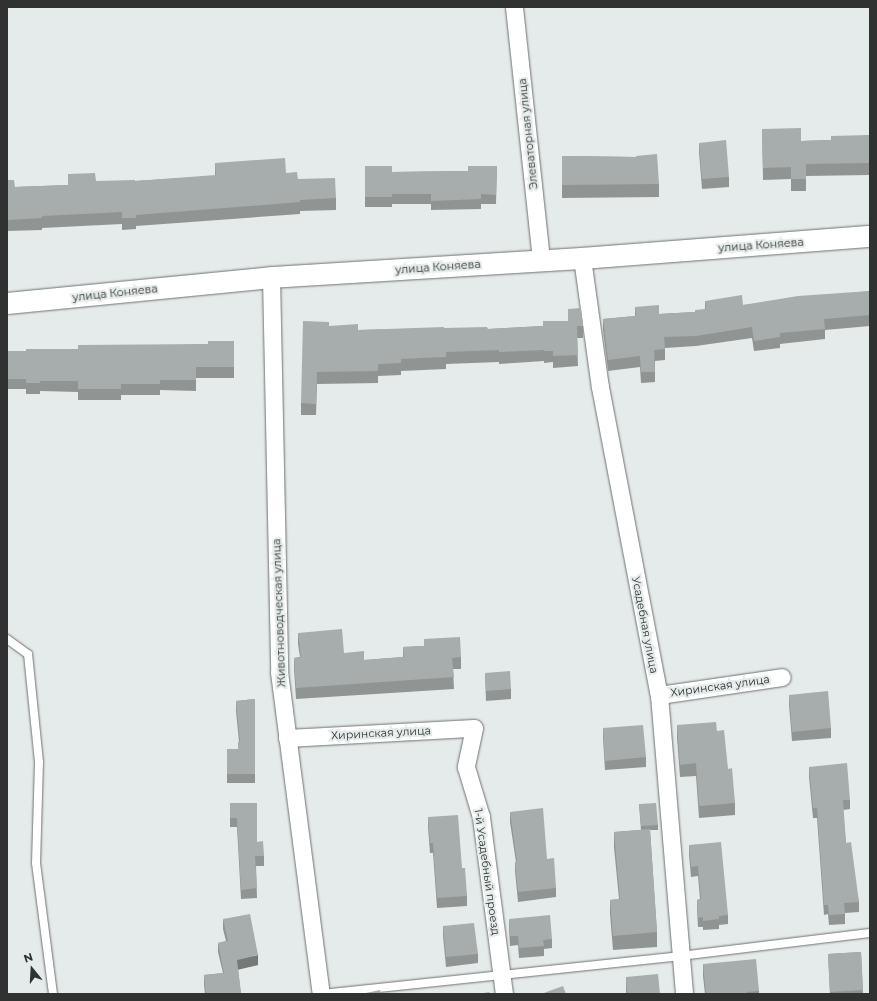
<!DOCTYPE html>
<html>
<head>
<meta charset="utf-8">
<style>
  body { margin:0 }
  #map { position:relative; width:877px; height:1001px; overflow:hidden; background:#e5ebea; font-family:Montserrat,sans-serif }
  div>[style] { position:absolute }
  [style*='--x'] { left:calc(var(--x)*1px); top:calc(var(--y)*1px); width:calc(var(--w)*1px); rotate:calc(var(--a)*1deg) }
  .roads { filter:drop-shadow(0 0 1px #6d7271) drop-shadow(0 0 1px #6d7271) }
  .service>* { height:8px; margin:-4px; padding:0 4px; transform-origin:4px; border-radius:4px; background:#fff }
  .minor>* { height:17px; margin:-8.5px; padding:0 8.5px; transform-origin:8.5px; border-radius:8.5px; background:#fff }
  .tertiary>* { height:21px; margin:-10.5px; padding:0 10.5px; transform-origin:10.5px; border-radius:10.5px; background:#fff }
  .wall>* { inset:0; background:#909594 }
  .shaded-wall>* { inset:0; background:#757978 }
  .building>* { inset:0; background:#a7adac }
  span { translate:-50% -50%; white-space:nowrap; text-align:center; line-height:1.15; -webkit-text-stroke:4px #e5ebea; paint-order:stroke }
  .street-label { font-size:11px; color:#2f3231 }
  .frame { position:absolute; inset:0; border:8px solid #2f3231; pointer-events:none }
  .north { position:absolute; left:12px; top:949px; width:40px; height:40px; -webkit-text-stroke:3px #e5ebea; paint-order:stroke; rotate:342deg; font-size:11px; font-weight:700; line-height:16px; text-align:center; color:#2f3231 }
  .north::after { content:''; display:block; margin:auto; width:14px; height:18px; background:#2f3231; clip-path:polygon(50% 0,100% 100%,50% 72%,0 100%) }
</style>
</head>
<body>
<div id="map">
  <div class="roads">
    <div class="service">
      <div style="--x:7;--y:639;--w:26;--a:36"></div>
      <div style="--x:28;--y:654;--w:109;--a:84.2"></div>
      <div style="--x:39;--y:762;--w:101;--a:91.7"></div>
      <div style="--x:36;--y:863;--w:132;--a:82.6"></div>
      <div style="--x:321;--y:994;--w:361;--a:-6"></div>
      <div style="--x:680;--y:956;--w:191;--a:-6.9"></div>
    </div>
    <div class="minor">
      <div style="--x:514;--y:7;--w:254;--a:83.9"></div>
      <div style="--x:582;--y:258;--w:130;--a:82.1"></div>
      <div style="--x:600;--y:387;--w:314;--a:79.2"></div>
      <div style="--x:659;--y:695;--w:300;--a:85.2"></div>
      <div style="--x:271;--y:277;--w:395;--a:88.8"></div>
      <div style="--x:279;--y:672;--w:325;--a:82.6"></div>
      <div style="--x:659;--y:695;--w:124;--a:-8.3"></div>
      <div style="--x:287;--y:738;--w:187;--a:-3.1"></div>
      <div style="--x:474;--y:728;--w:40;--a:102"></div>
      <div style="--x:466;--y:767;--w:52;--a:73.3"></div>
      <div style="--x:481;--y:817;--w:178;--a:82.6"></div>
    </div>
    <div class="tertiary">
      <div style="--x:7;--y:303;--w:265;--a:-5.6"></div>
      <div style="--x:271;--y:277;--w:312;--a:-3.5"></div>
      <div style="--x:582;--y:258;--w:289;--a:-4.4"></div>
    </div>
  </div>
  <div class="wall">
    <div style="clip-path:polygon(870px 117px,870px 175px,806px 176px,806px 191px,791px 191px,791px 179px,763px 180px,762px 129px,801px 141px,831px 140px,869px 135px,869px 118px)"></div>
    <div style="clip-path:polygon(699px 143px,729px 177px,729px 187px,702px 189px,699px 152px)"></div>
    <div style="clip-path:polygon(562px 156px,636px 157px,659px 184px,659px 197px,562px 198px)"></div>
    <div style="clip-path:polygon(215px 163px,286px 173px,336px 198px,336px 210px,300px 211px,300px 214px,136px 226px,136px 229px,122px 230px,122px 224px,42px 228px,42px 230px,7px 231px,7px 180px,15px 187px,68px 185px,68px 174px,96px 181px,135px 181px,215px 176px)"></div>
    <div style="clip-path:polygon(365px 166px,392px 172px,468px 171px,497px 166px,496px 204px,481px 204px,481px 209px,431px 210px,431px 204px,392px 204px,392px 207px,365px 207px)"></div>
    <div style="clip-path:polygon(870px 291px,870px 326px,825px 330px,825px 339px,780px 344px,780px 348px,754px 351px,752px 338px,696px 346px,665px 348px,665px 360px,655px 361px,655px 382px,641px 383px,640px 367px,608px 371px,603px 330px,603px 319px,635px 316px,635px 307px,659px 314px,695px 312px,705px 309px,705px 301px,743px 305px)"></div>
    <div style="clip-path:polygon(568px 309px,583px 326px,583px 338px,577px 338px,578px 366px,553px 368px,553px 362px,544px 363px,544px 361px,499px 364px,499px 362px,446px 364px,446px 369px,401px 371px,401px 375px,378px 376px,378px 383px,317px 384px,316px 415px,301px 415px,301px 403px,329px 326px,358px 330px,444px 328px,488px 329px,543px 326px,568px 321px)"></div>
    <div style="clip-path:polygon(234px 341px,234px 378px,196px 378px,196px 391px,160px 390px,160px 395px,121px 395px,121px 400px,78px 400px,78px 392px,40px 391px,40px 394px,26px 394px,26px 389px,7px 389px,7px 351px,26px 351px,208px 344px)"></div>
    <div style="clip-path:polygon(298px 633px,344px 653px,364px 660px,403px 657px,403px 647px,424px 646px,424px 639px,461px 657px,461px 669px,453px 669px,454px 689px,296px 699px,294px 669px,294px 658px,300px 657px,298px 644px)"></div>
    <div style="clip-path:polygon(485px 673px,511px 689px,511px 699px,486px 701px)"></div>
    <div style="clip-path:polygon(789px 695px,831px 728px,831px 738px,792px 741px,789px 705px)"></div>
    <div style="clip-path:polygon(255px 699px,255px 783px,227px 783px,227px 749px,238px 749px,239px 742px,236px 711px,236px 701px)"></div>
    <div style="clip-path:polygon(677px 725px,717px 731px,728px 769px,735px 803px,735px 815px,699px 818px,696px 776px,680px 777px,677px 738px)"></div>
    <div style="clip-path:polygon(603px 728px,646px 757px,646px 767px,605px 770px,603px 738px)"></div>
    <div style="clip-path:polygon(809px 767px,850px 800px,850px 809px,843px 810px,846px 843px,859px 902px,859px 912px,845px 913px,845px 924px,829px 925px,828px 914px,824px 915px,817px 818px,813px 818px,809px 777px)"></div>
    <div style="clip-path:polygon(230px 803px,257px 842px,264px 856px,264px 866px,256px 866px,257px 898px,241px 899px,237px 827px,230px 827px)"></div>
    <div style="clip-path:polygon(639px 804px,658px 825px,658px 830px,650px 830px,657px 932px,657px 947px,613px 950px,610px 914px,610px 900px,619px 899px,614px 847px,614px 832px,641px 830px)"></div>
    <div style="clip-path:polygon(510px 812px,547px 859px,556px 888px,556px 897px,518px 902px,515px 871px,515px 862px,516px 862px,510px 822px)"></div>
    <div style="clip-path:polygon(428px 817px,462px 868px,467px 896px,467px 906px,437px 908px,433px 853px,430px 853px,428px 827px)"></div>
    <div style="clip-path:polygon(689px 845px,728px 915px,728px 924px,719px 925px,719px 929px,703px 930px,703px 927px,698px 927px,697px 909px,697px 900px,700px 899px,698px 876px,691px 877px,689px 855px)"></div>
    <div style="clip-path:polygon(223px 919px,258px 965px,238px 969px,241px 994px,205px 994px,204px 985px,204px 975px,223px 973px,218px 952px,218px 943px,226px 941px,223px 929px)"></div>
    <div style="clip-path:polygon(509px 919px,552px 939px,552px 948px,544px 949px,544px 956px,519px 958px,518px 945px,510px 946px,509px 929px)"></div>
    <div style="clip-path:polygon(443px 926px,478px 954px,478px 963px,446px 967px,443px 936px)"></div>
    <div style="clip-path:polygon(861px 952px,863px 994px,830px 994px,828px 954px)"></div>
    <div style="clip-path:polygon(703px 964px,759px 991px,759px 994px,705px 994px,703px 976px)"></div>
    <div style="clip-path:polygon(626px 977px,660px 994px,626px 994px)"></div>
  </div>
  <div class="shaded-wall">
    <div style="clip-path:polygon(258px 955px,258px 965px,237px 970px,237px 960px)"></div>
  </div>
  <div class="building">
    <div style="clip-path:polygon(870px 117px,870px 163px,806px 164px,806px 179px,791px 179px,791px 167px,763px 168px,762px 129px,801px 128px,801px 141px,831px 140px,831px 136px,869px 135px,869px 118px)"></div>
    <div style="clip-path:polygon(726px 140px,729px 177px,702px 179px,699px 143px)"></div>
    <div style="clip-path:polygon(657px 154px,659px 184px,562px 185px,562px 156px,636px 157px,636px 156px)"></div>
    <div style="clip-path:polygon(285px 158px,286px 173px,297px 172px,298px 179px,335px 178px,336px 198px,300px 200px,300px 202px,136px 215px,136px 218px,122px 218px,122px 212px,42px 216px,42px 218px,7px 220px,7px 180px,14px 180px,15px 187px,68px 185px,68px 174px,95px 173px,96px 181px,135px 180px,135px 181px,216px 175px,215px 163px)"></div>
    <div style="clip-path:polygon(365px 166px,392px 166px,392px 172px,468px 171px,468px 166px,497px 166px,496px 195px,481px 194px,481px 199px,431px 201px,431px 194px,392px 194px,392px 197px,365px 197px)"></div>
    <div style="clip-path:polygon(870px 291px,870px 315px,824px 319px,825px 329px,780px 333px,780px 337px,754px 341px,752px 327px,696px 336px,664px 337px,665px 349px,654px 350px,655px 372px,641px 372px,640px 356px,608px 360px,603px 319px,636px 316px,635px 307px,659px 305px,659px 314px,695px 312px,695px 310px,706px 309px,705px 301px,742px 295px,743px 305px,798px 296px)"></div>
    <div style="clip-path:polygon(581px 308px,583px 326px,577px 326px,578px 355px,553px 356px,553px 351px,544px 351px,544px 350px,499px 352px,499px 350px,446px 352px,446px 357px,401px 359px,401px 363px,378px 364px,378px 371px,317px 372px,316px 404px,301px 403px,303px 321px,329px 322px,329px 326px,358px 324px,358px 330px,444px 327px,444px 328px,487px 327px,488px 329px,543px 326px,543px 321px,568px 321px,568px 309px)"></div>
    <div style="clip-path:polygon(208px 341px,234px 341px,234px 367px,196px 367px,196px 380px,160px 380px,160px 384px,121px 384px,121px 389px,78px 389px,78px 381px,40px 381px,40px 383px,26px 383px,26px 379px,7px 379px,7px 351px,26px 351px,26px 349px,78px 349px,78px 345px,208px 344px)"></div>
    <div style="clip-path:polygon(342px 629px,344px 653px,364px 651px,364px 660px,404px 657px,403px 647px,424px 646px,424px 639px,460px 637px,461px 657px,452px 658px,454px 677px,296px 688px,294px 658px,301px 657px,298px 633px)"></div>
    <div style="clip-path:polygon(510px 671px,511px 689px,486px 691px,485px 673px)"></div>
    <div style="clip-path:polygon(828px 691px,831px 728px,792px 732px,789px 695px)"></div>
    <div style="clip-path:polygon(255px 699px,255px 774px,227px 774px,227px 749px,238px 749px,238px 742px,240px 742px,236px 701px)"></div>
    <div style="clip-path:polygon(716px 722px,717px 731px,724px 730px,728px 769px,732px 768px,735px 803px,699px 806px,696px 763px,680px 765px,677px 725px)"></div>
    <div style="clip-path:polygon(643px 725px,646px 757px,605px 761px,603px 728px)"></div>
    <div style="clip-path:polygon(847px 763px,850px 800px,843px 800px,846px 843px,851px 842px,859px 902px,844px 903px,845px 914px,829px 915px,828px 905px,824px 905px,817px 808px,813px 808px,809px 767px)"></div>
    <div style="clip-path:polygon(230px 803px,257px 803px,257px 842px,263px 841px,264px 856px,255px 856px,257px 888px,241px 890px,237px 818px,230px 818px)"></div>
    <div style="clip-path:polygon(656px 803px,658px 825px,641px 826px,639px 804px)"></div>
    <div style="clip-path:polygon(543px 808px,547px 859px,554px 858px,556px 888px,518px 892px,515px 862px,517px 861px,510px 812px)"></div>
    <div style="clip-path:polygon(458px 815px,462px 868px,465px 868px,467px 896px,437px 898px,433px 843px,430px 843px,428px 817px)"></div>
    <div style="clip-path:polygon(650px 829px,657px 932px,613px 936px,610px 900px,620px 899px,614px 832px)"></div>
    <div style="clip-path:polygon(721px 842px,728px 915px,719px 916px,719px 919px,703px 921px,703px 917px,698px 918px,697px 900px,701px 899px,698px 866px,691px 867px,689px 845px)"></div>
    <div style="clip-path:polygon(250px 914px,258px 955px,237px 960px,241px 994px,206px 994px,204px 975px,224px 973px,218px 943px,228px 941px,223px 919px)"></div>
    <div style="clip-path:polygon(550px 915px,552px 939px,543px 940px,544px 946px,519px 948px,518px 936px,510px 936px,509px 919px)"></div>
    <div style="clip-path:polygon(474px 923px,478px 954px,446px 957px,443px 926px)"></div>
    <div style="clip-path:polygon(861px 952px,863px 990px,830px 992px,828px 954px)"></div>
    <div style="clip-path:polygon(756px 959px,759px 991px,747px 992px,747px 994px,706px 994px,703px 964px)"></div>
    <div style="clip-path:polygon(658px 974px,660px 994px,627px 994px,626px 977px)"></div>
    <div style="clip-path:polygon(563px 986px,566px 994px,541px 994px)"></div>
    <div style="clip-path:polygon(380px 990px,381px 994px,361px 994px)"></div>
    <div style="clip-path:polygon(489px 992px,490px 994px,480px 994px)"></div>
  </div>
  <div class="street-label">
    <span style="left:528px;top:134px;rotate:-96deg">Элеваторная улица</span>
    <span style="left:761px;top:245px;rotate:-4deg">улица Коняева</span>
    <span style="left:438px;top:267px;rotate:-4deg">улица Коняева</span>
    <span style="left:115px;top:293px;rotate:-6deg">улица Коняева</span>
    <span style="left:279px;top:613px;rotate:-92deg">Животноводческая улица</span>
    <span style="left:645px;top:625px;rotate:79deg">Усадебная улица</span>
    <span style="left:720px;top:686px;rotate:-8deg">Хиринская улица</span>
    <span style="left:381px;top:733px;rotate:-3deg">Хиринская улица</span>
    <span style="left:487px;top:872px;rotate:82deg">1-й Усадебный проезд</span>
  </div>
  <div class="frame"></div>
  <div class="north">N</div>
</div>
</body>
</html>
